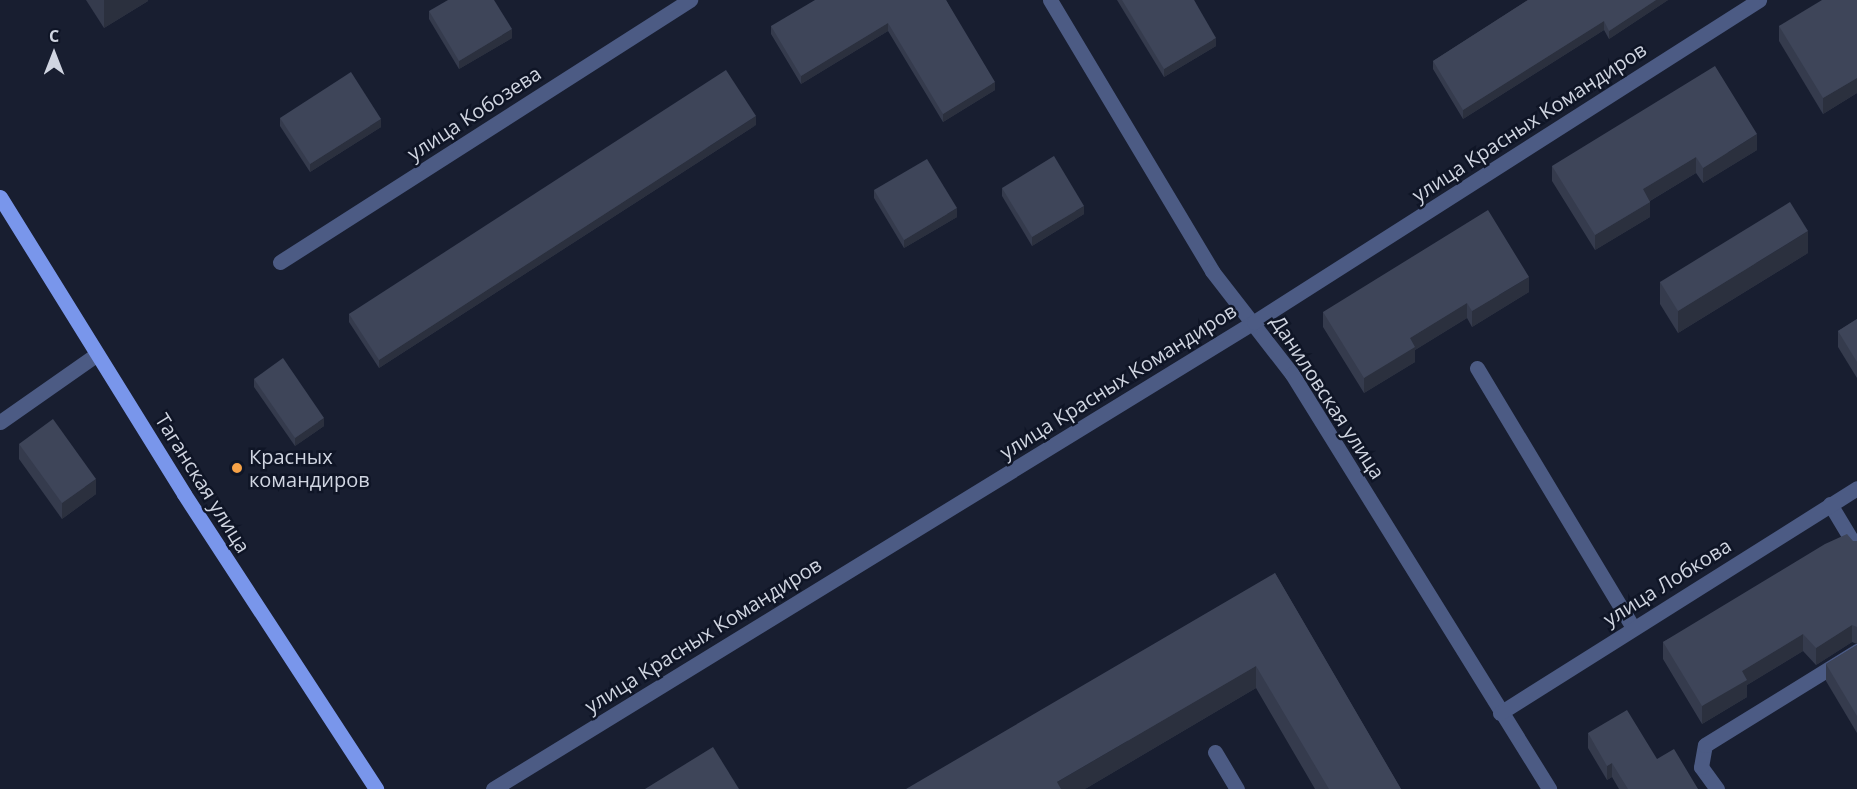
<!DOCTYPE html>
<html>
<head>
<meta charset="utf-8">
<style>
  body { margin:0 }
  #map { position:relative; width:1857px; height:789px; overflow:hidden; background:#181e30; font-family:"Open Sans",sans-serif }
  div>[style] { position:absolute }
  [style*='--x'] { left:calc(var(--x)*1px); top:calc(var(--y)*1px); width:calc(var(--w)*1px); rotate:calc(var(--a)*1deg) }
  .minor>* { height:15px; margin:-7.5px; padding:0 7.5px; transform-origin:7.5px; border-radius:7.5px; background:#4c5b84 }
  .major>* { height:15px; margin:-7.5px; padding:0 7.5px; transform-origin:7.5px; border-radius:7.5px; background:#7996eb }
  .wall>* { inset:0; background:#353b4d }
  .shaded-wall>* { inset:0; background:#2b303e }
  .building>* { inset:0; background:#3e4559 }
  .dots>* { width:16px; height:16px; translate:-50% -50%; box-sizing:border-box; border:3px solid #0f1526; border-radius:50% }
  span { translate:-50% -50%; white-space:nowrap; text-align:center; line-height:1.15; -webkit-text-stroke:5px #0f1526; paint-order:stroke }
  .street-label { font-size:20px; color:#d0d5e1 }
  .poi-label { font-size:20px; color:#d0d5e1 }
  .left { translate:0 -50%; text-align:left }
  .north { position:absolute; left:24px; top:24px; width:60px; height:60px; -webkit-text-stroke:4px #0f1526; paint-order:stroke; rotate:0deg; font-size:16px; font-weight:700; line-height:24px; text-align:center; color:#d0d5e1 }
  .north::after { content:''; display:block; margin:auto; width:21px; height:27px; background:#d0d5e1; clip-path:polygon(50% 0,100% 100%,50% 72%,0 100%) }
</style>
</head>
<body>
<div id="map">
  <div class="minor">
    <div style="--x:1050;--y:0;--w:316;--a:59.1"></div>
    <div style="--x:1212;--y:271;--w:130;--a:52.2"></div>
    <div style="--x:1292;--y:374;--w:488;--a:58.2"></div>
    <div style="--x:280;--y:262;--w:487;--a:-32.6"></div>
    <div style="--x:1477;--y:368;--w:303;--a:59"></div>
    <div style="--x:0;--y:422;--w:118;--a:-35"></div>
    <div style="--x:1830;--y:504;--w:52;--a:59"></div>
    <div style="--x:1500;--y:713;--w:422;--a:-32.2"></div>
    <div style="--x:1215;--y:752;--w:43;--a:59.3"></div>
    <div style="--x:493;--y:789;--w:893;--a:-31.54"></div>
    <div style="--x:1254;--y:322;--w:599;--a:-32.52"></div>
    <div style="--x:1717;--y:789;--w:27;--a:-126"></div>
    <div style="--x:1701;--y:767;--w:22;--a:-80"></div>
    <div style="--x:1705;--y:745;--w:179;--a:-31.7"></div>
  </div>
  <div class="major">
    <div style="--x:0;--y:197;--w:349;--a:58.2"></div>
    <div style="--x:184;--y:494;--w:352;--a:56.9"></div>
  </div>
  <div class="wall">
    <div style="clip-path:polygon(86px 0,148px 0,148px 1px,104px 28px)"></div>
    <div style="clip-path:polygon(946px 0,995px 90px,943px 122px,888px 31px,801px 84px,771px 34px,771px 26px)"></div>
    <div style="clip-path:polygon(1117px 0,1194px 0,1216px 46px,1164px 77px)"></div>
    <div style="clip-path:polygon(1528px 0,1668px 0,1609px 39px,1604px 30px,1463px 119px,1433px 69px,1433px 61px)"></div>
    <div style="clip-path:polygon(1857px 0,1857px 93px,1823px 114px,1779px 41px,1779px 26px)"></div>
    <div style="clip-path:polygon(429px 11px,512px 38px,459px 69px,429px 19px)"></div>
    <div style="clip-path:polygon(280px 118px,381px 127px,310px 172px,280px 126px)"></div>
    <div style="clip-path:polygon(756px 125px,379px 368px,349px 322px,349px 314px)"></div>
    <div style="clip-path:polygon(1757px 150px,1703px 183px,1696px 173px,1650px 201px,1650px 217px,1595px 250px,1552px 181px,1552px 166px)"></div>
    <div style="clip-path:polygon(1002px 188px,1084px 214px,1032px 246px,1002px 196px)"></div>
    <div style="clip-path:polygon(874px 190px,957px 217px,904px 248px,874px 198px)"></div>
    <div style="clip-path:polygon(1808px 253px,1678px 333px,1660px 304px,1660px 282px)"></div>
    <div style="clip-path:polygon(1529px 292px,1472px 327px,1467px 318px,1415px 350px,1415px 362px,1364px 393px,1323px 327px,1323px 312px)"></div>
    <div style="clip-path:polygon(1857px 319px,1857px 378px,1838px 347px,1838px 331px)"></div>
    <div style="clip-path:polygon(254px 379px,324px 426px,295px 446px,254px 387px)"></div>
    <div style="clip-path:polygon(19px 444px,96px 494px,62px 519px,19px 459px)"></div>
    <div style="clip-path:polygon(1853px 541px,1857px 541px,1857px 644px,1852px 642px,1816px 665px,1803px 651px,1747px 685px,1747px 697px,1702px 724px,1663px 659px,1663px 642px)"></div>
    <div style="clip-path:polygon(1275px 573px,1401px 789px,1315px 789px,1256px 688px,1085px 789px)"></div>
    <div style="clip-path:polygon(1857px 645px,1857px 733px,1826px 681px,1826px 664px)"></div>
    <div style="clip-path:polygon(1588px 733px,1657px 759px,1698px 789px,1619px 789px,1612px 777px,1607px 780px,1588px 748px)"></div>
  </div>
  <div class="shaded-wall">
    <div style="clip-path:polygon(104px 0,148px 0,148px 1px,104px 28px)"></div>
    <div style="clip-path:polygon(1656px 0,1668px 0,1609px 39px,1609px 31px)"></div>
    <div style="clip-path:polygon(1604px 21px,1604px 30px,1463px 119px,1463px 110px)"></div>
    <div style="clip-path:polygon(888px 23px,888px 31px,801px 84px,801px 76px)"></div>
    <div style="clip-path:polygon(512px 29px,512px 38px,459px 69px,459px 61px)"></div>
    <div style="clip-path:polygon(1216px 38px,1216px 46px,1164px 77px,1164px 69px)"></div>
    <div style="clip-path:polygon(1857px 78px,1857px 93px,1823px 114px,1823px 98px)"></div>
    <div style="clip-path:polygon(995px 82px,995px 90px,943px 122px,943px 114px)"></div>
    <div style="clip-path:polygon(756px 116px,756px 125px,379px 368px,379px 360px)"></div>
    <div style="clip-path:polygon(381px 119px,381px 127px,310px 172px,310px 164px)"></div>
    <div style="clip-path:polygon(1757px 134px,1757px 150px,1703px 183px,1703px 168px)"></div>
    <div style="clip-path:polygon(1696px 157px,1696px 173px,1643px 205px,1643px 189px)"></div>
    <div style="clip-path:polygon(1650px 202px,1650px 217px,1595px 250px,1595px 235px)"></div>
    <div style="clip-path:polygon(1084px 206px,1084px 214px,1032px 246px,1032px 237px)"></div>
    <div style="clip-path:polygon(957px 208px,957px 217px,904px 248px,904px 240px)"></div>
    <div style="clip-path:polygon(1808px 231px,1808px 253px,1678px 333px,1678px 311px)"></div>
    <div style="clip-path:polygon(1529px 277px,1529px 292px,1472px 327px,1472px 311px)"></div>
    <div style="clip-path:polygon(1467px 303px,1467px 318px,1415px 350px,1415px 362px,1364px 393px,1364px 378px,1410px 338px)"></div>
    <div style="clip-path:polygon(324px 418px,324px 426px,295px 446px,295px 438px)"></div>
    <div style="clip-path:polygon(96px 479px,96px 494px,62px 519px,62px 503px)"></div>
    <div style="clip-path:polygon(1852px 625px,1852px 642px,1816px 665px,1816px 648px)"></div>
    <div style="clip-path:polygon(1803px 634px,1803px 651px,1747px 685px,1747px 697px,1702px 724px,1702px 706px,1742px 671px)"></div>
    <div style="clip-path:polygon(1256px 666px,1256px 688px,1085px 789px,1057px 789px,1057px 782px)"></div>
    <div style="clip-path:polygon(1612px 763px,1612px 777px,1607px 780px,1607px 766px)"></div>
  </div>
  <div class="building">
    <div style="clip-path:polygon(448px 0,494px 0,512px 29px,459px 61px,429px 11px)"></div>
    <div style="clip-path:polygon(815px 0,946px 0,995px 82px,943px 114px,888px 23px,801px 76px,771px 26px)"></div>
    <div style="clip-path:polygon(1122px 0,1194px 0,1216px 38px,1164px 69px)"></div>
    <div style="clip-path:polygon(1528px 0,1656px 0,1609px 31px,1604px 21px,1463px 110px,1433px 61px)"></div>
    <div style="clip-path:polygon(1822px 0,1857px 0,1857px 78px,1823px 98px,1779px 26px)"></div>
    <div style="clip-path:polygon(1715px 66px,1757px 134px,1703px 168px,1696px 157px,1643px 189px,1650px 202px,1595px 235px,1552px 166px)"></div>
    <div style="clip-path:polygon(726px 70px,756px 116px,379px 360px,349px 314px)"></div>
    <div style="clip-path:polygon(351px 72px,381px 119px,310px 164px,280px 118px)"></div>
    <div style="clip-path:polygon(1054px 156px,1084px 206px,1032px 237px,1002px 188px)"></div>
    <div style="clip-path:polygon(927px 159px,957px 208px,904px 240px,874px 190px)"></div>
    <div style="clip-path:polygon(1790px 202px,1808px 231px,1678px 311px,1660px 282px)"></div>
    <div style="clip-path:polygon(1488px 210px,1529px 277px,1472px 311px,1467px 303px,1410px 338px,1415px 347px,1364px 378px,1323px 312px)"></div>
    <div style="clip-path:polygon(1857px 319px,1857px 362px,1838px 331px)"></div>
    <div style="clip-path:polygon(283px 358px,324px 418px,295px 438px,254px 379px)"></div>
    <div style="clip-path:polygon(53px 419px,96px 479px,62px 503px,19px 444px)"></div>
    <div style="clip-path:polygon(1847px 534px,1853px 541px,1857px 541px,1857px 627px,1852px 625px,1816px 648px,1803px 634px,1742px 671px,1747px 680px,1702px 706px,1663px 642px,1825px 544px)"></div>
    <div style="clip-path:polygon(1275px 573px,1401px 789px,1329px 789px,1256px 666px,1057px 782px,1061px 789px,906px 789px)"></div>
    <div style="clip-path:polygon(1857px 645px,1857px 716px,1826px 664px)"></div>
    <div style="clip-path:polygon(1627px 710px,1657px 759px,1674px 749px,1698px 789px,1628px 789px,1612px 763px,1607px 766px,1588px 733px)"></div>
    <div style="clip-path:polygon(713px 747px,739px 789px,645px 789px)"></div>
  </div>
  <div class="dots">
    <div style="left:237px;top:468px;background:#f6a247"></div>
  </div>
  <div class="street-label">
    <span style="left:474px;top:113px;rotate:-33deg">улица Кобозева</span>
    <span style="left:1529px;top:122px;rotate:-33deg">улица Красных Командиров</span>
    <span style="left:1118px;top:381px;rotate:-32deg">улица Красных Командиров</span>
    <span style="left:1328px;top:397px;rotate:57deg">Даниловская улица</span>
    <span style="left:203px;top:483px;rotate:58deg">Таганская улица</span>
    <span style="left:1667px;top:582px;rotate:-32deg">улица Лобкова</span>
    <span style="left:703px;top:635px;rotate:-32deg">улица Красных Командиров</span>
  </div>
  <div class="poi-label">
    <span class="left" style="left:249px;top:468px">Красных<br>командиров</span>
  </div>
  <div class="north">С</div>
</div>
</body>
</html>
